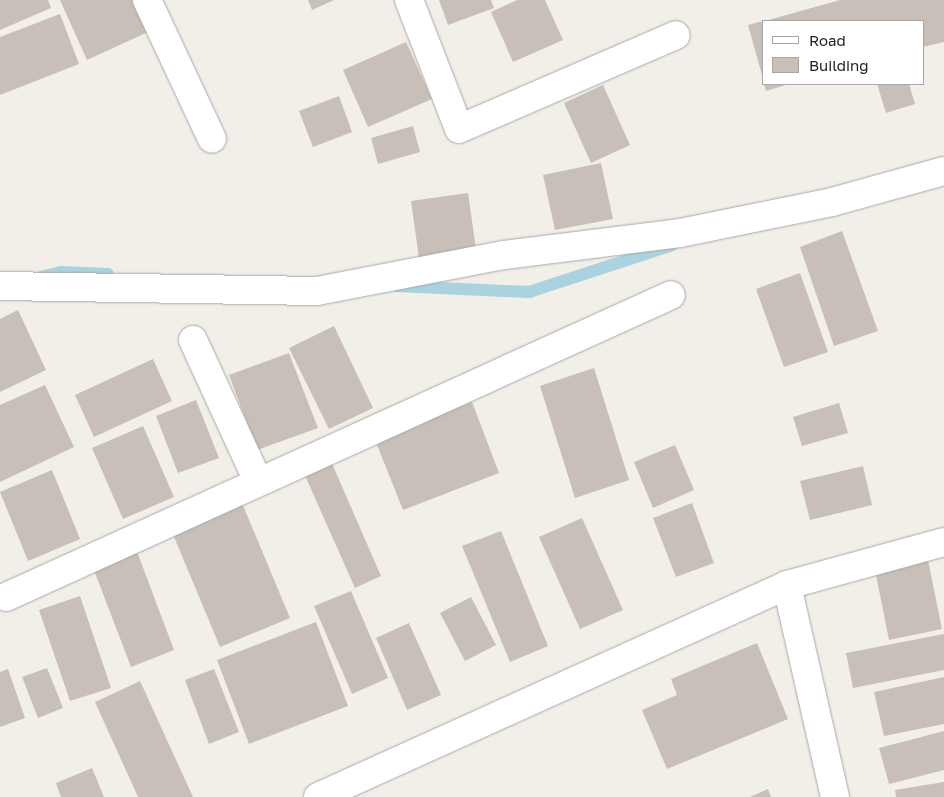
<!DOCTYPE html>
<html>
<head>
<meta charset="utf-8">
<style>
  body { margin:0 }
  #map { position:relative; width:944px; height:797px; overflow:hidden; background:#f2efe9; font-family:"Golos Text",sans-serif }
  div>[style] { position:absolute }
  [style*='--x'] { left:calc(var(--x)*1px); top:calc(var(--y)*1px); width:calc(var(--w)*1px); rotate:calc(var(--a)*1deg) }
  .stream>* { height:12px; margin:-6px; padding:0 6px; transform-origin:6px; border-radius:6px; background:#aad3df }
  .building>* { inset:0; background:#c7bfb8 }
  .roads { filter:drop-shadow(0 0 1px #a9a9a9) drop-shadow(0 0 1px #a9a9a9) }
  .street>* { height:28px; margin:-14px; padding:0 14px; transform-origin:14px; border-radius:14px; background:#fff }
  span { translate:-50% -50%; white-space:nowrap; text-align:center; line-height:1.15; -webkit-text-stroke:5px #fff; paint-order:stroke }
  .legend { position:absolute; left:762px; top:20px; width:162px; height:65px; box-sizing:border-box; background:#fff; border:1px solid #a7a7a7; margin:0; padding:6px 9px; list-style:none; font-size:15px; color:#222 }
  .legend li { display:flex; align-items:center; gap:10px; height:25px }
  .legend b { width:25px; border:1px solid #a7a7a7 }
</style>
</head>
<body>
<div id="map">
  <div class="stream">
    <div style="--x:41;--y:277;--w:21;--a:-14"></div>
    <div style="--x:61;--y:272;--w:47;--a:2.4"></div>
    <div style="--x:396;--y:286;--w:133;--a:2.6"></div>
    <div style="--x:529;--y:292;--w:151;--a:-18.1"></div>
  </div>
  <div class="building">
    <div style="clip-path:polygon(0 0,48px 0,51px 8px,0 30px)"></div>
    <div style="clip-path:polygon(60px 0,135px 0,150px 31px,87px 60px)"></div>
    <div style="clip-path:polygon(308px 0,334px 0,312px 10px)"></div>
    <div style="clip-path:polygon(439px 0,491px 0,494px 8px,448px 25px)"></div>
    <div style="clip-path:polygon(517px 0,545px 0,563px 40px,513px 62px,491px 12px)"></div>
    <div style="clip-path:polygon(840px 0,944px 0,944px 42px,923px 47px,923px 21px,765px 21px)"></div>
    <div style="clip-path:polygon(60px 14px,79px 64px,0 95px,0 37px)"></div>
    <div style="clip-path:polygon(763px 21px,763px 75px,762px 75px,748px 25px)"></div>
    <div style="clip-path:polygon(406px 42px,432px 99px,368px 127px,343px 70px)"></div>
    <div style="clip-path:polygon(764px 84px,789px 84px,766px 91px)"></div>
    <div style="clip-path:polygon(877px 84px,909px 84px,915px 104px,886px 113px)"></div>
    <div style="clip-path:polygon(603px 85px,630px 145px,591px 163px,564px 103px)"></div>
    <div style="clip-path:polygon(339px 96px,352px 132px,313px 147px,299px 111px)"></div>
    <div style="clip-path:polygon(413px 126px,420px 152px,378px 164px,371px 138px)"></div>
    <div style="clip-path:polygon(601px 163px,613px 219px,555px 230px,543px 175px)"></div>
    <div style="clip-path:polygon(468px 193px,476px 249px,419px 258px,411px 201px)"></div>
    <div style="clip-path:polygon(842px 231px,878px 331px,834px 346px,800px 247px)"></div>
    <div style="clip-path:polygon(800px 273px,828px 352px,784px 367px,756px 289px)"></div>
    <div style="clip-path:polygon(18px 310px,46px 370px,0 392px,0 319px)"></div>
    <div style="clip-path:polygon(334px 326px,373px 408px,329px 429px,289px 348px)"></div>
    <div style="clip-path:polygon(289px 353px,318px 428px,257px 450px,229px 375px)"></div>
    <div style="clip-path:polygon(153px 359px,172px 401px,94px 437px,75px 395px)"></div>
    <div style="clip-path:polygon(594px 368px,629px 480px,575px 498px,540px 386px)"></div>
    <div style="clip-path:polygon(45px 385px,74px 447px,0 482px,0 405px)"></div>
    <div style="clip-path:polygon(196px 400px,219px 458px,178px 473px,156px 416px)"></div>
    <div style="clip-path:polygon(472px 402px,499px 473px,403px 510px,375px 440px)"></div>
    <div style="clip-path:polygon(839px 403px,848px 433px,802px 446px,793px 417px)"></div>
    <div style="clip-path:polygon(143px 426px,174px 497px,123px 519px,92px 448px)"></div>
    <div style="clip-path:polygon(675px 445px,694px 490px,653px 508px,634px 462px)"></div>
    <div style="clip-path:polygon(330px 459px,381px 576px,355px 588px,303px 471px)"></div>
    <div style="clip-path:polygon(863px 466px,872px 505px,810px 520px,800px 481px)"></div>
    <div style="clip-path:polygon(52px 470px,80px 539px,28px 561px,0 492px)"></div>
    <div style="clip-path:polygon(242px 503px,290px 618px,220px 647px,172px 532px)"></div>
    <div style="clip-path:polygon(692px 503px,714px 563px,676px 577px,653px 518px)"></div>
    <div style="clip-path:polygon(582px 518px,623px 610px,580px 629px,539px 537px)"></div>
    <div style="clip-path:polygon(501px 531px,548px 646px,510px 662px,462px 546px)"></div>
    <div style="clip-path:polygon(136px 549px,174px 650px,131px 667px,92px 565px)"></div>
    <div style="clip-path:polygon(928px 560px,942px 629px,889px 640px,875px 570px)"></div>
    <div style="clip-path:polygon(351px 591px,388px 678px,352px 694px,314px 606px)"></div>
    <div style="clip-path:polygon(80px 596px,111px 688px,70px 701px,39px 610px)"></div>
    <div style="clip-path:polygon(471px 597px,496px 645px,465px 661px,440px 613px)"></div>
    <div style="clip-path:polygon(316px 622px,348px 706px,249px 744px,217px 660px)"></div>
    <div style="clip-path:polygon(409px 623px,441px 695px,407px 710px,376px 638px)"></div>
    <div style="clip-path:polygon(944px 634px,944px 670px,853px 688px,846px 653px)"></div>
    <div style="clip-path:polygon(757px 643px,788px 719px,667px 769px,642px 710px,677px 695px,671px 679px)"></div>
    <div style="clip-path:polygon(47px 668px,63px 708px,38px 718px,22px 677px)"></div>
    <div style="clip-path:polygon(8px 669px,25px 718px,0 727px,0 672px)"></div>
    <div style="clip-path:polygon(214px 669px,239px 732px,209px 744px,185px 680px)"></div>
    <div style="clip-path:polygon(944px 677px,944px 724px,884px 736px,874px 692px)"></div>
    <div style="clip-path:polygon(140px 681px,193px 797px,138px 797px,95px 702px)"></div>
    <div style="clip-path:polygon(944px 731px,944px 770px,889px 784px,879px 748px)"></div>
    <div style="clip-path:polygon(92px 768px,104px 797px,61px 797px,56px 783px)"></div>
    <div style="clip-path:polygon(944px 782px,944px 797px,896px 797px,895px 790px)"></div>
    <div style="clip-path:polygon(768px 789px,771px 797px,750px 797px)"></div>
  </div>
  <div class="roads">
    <div class="street">
      <div style="--x:147;--y:0;--w:153;--a:64.9"></div>
      <div style="--x:409;--y:0;--w:138;--a:68.8"></div>
      <div style="--x:459;--y:129;--w:236;--a:-23.4"></div>
      <div style="--x:0;--y:286;--w:317;--a:0.9"></div>
      <div style="--x:317;--y:291;--w:190;--a:-10.9"></div>
      <div style="--x:504;--y:255;--w:177;--a:-7.1"></div>
      <div style="--x:680;--y:233;--w:155;--a:-11.5"></div>
      <div style="--x:832;--y:202;--w:116;--a:-15.5"></div>
      <div style="--x:193;--y:340;--w:155;--a:65.3"></div>
      <div style="--x:6;--y:597;--w:730;--a:-24.42"></div>
      <div style="--x:318;--y:797;--w:515;--a:-24.32"></div>
      <div style="--x:835;--y:797;--w:217;--a:-102.8"></div>
      <div style="--x:787;--y:585;--w:163;--a:-15.3"></div>
    </div>
  </div>
  <ul class="legend">
  <li><b style="height:6px;background:#fff"></b>Road</li>
  <li><b style="height:14px;background:#c7bfb8"></b>Building</li>
  </ul>
</div>
</body>
</html>
